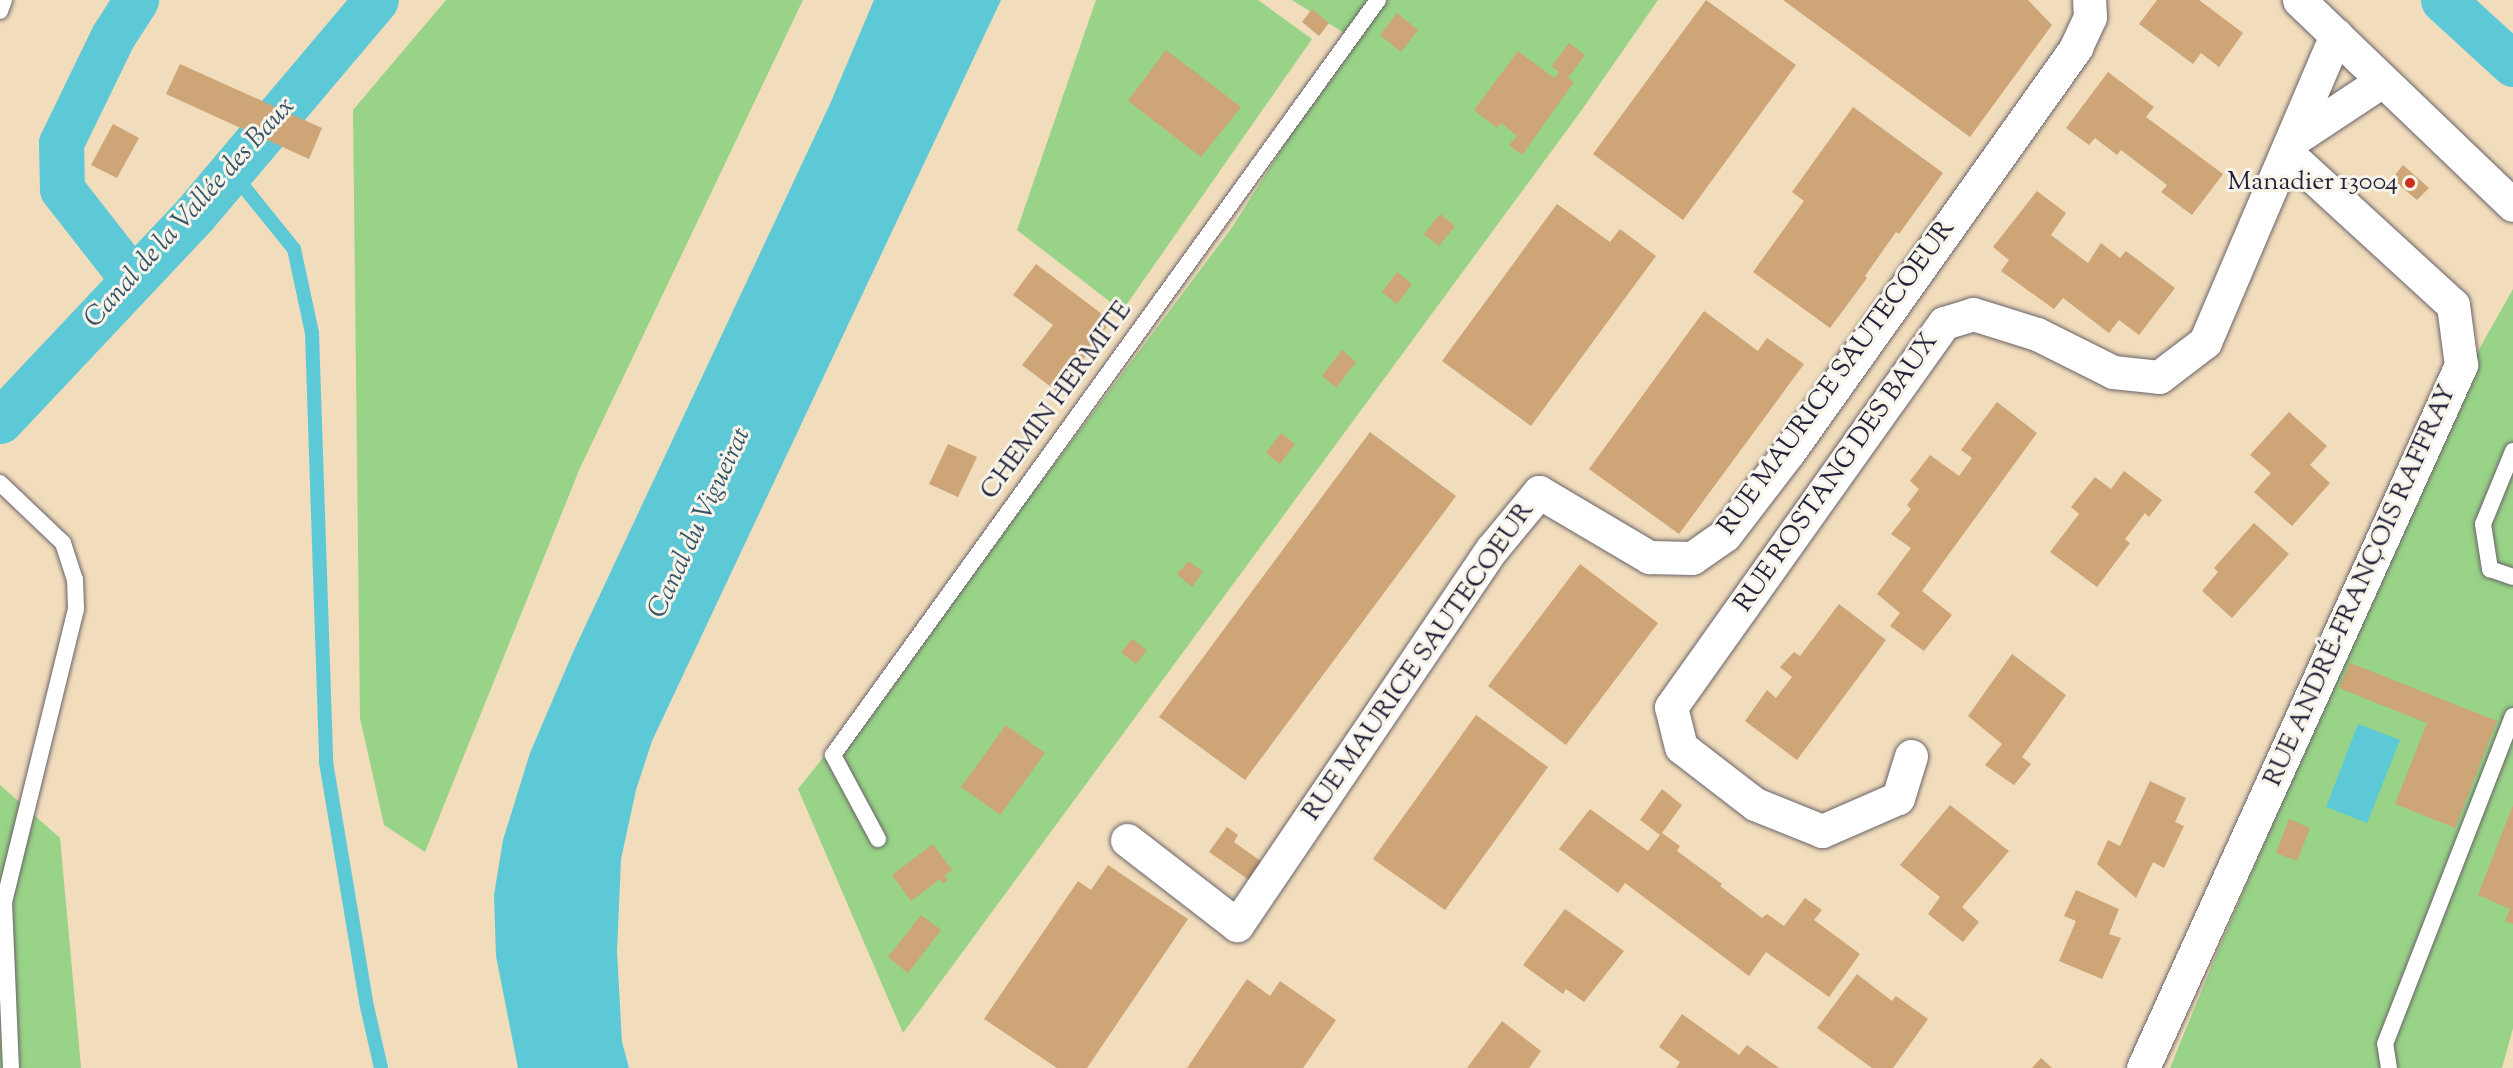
<!DOCTYPE html>
<html>
<head>
<meta charset="utf-8">
<style>
  body { margin:0 }
  #map { position:relative; width:2513px; height:1068px; overflow:hidden; background:#f1dcbc; font-family:"Sorts Mill Goudy",serif }
  div>[style] { position:absolute }
  [style*='--x'] { left:calc(var(--x)*1px); top:calc(var(--y)*1px); width:calc(var(--w)*1px); rotate:calc(var(--a)*1deg) }
  .green>* { inset:0; background:#98d387 }
  .water>* { inset:0; background:#5dc9d6 }
  .stream>* { height:14px; margin:-7px; padding:0 7px; transform-origin:7px; border-radius:7px; background:#5dc9d6 }
  .canal>* { height:45px; margin:-22.5px; padding:0 22.5px; transform-origin:22.5px; border-radius:22.5px; background:#5dc9d6 }
  .building>* { inset:0; background:#cda577 }
  .roads { filter:drop-shadow(0 0 2px #6a6368) drop-shadow(0 0 2px #6a6368) }
  .service>* { height:16px; margin:-8px; padding:0 8px; transform-origin:8px; border-radius:8px; background:#fff }
  .minor>* { height:33px; margin:-16.5px; padding:0 16.5px; transform-origin:16.5px; border-radius:16.5px; background:#fff }
  .secondary>* { height:33px; margin:-16.5px; padding:0 16.5px; transform-origin:16.5px; border-radius:16.5px; background:#fff }
  .dots>* { width:16px; height:16px; translate:-50% -50%; box-sizing:border-box; border:3px solid #f7f3e8; border-radius:50% }
  span { translate:-50% -50%; white-space:nowrap; text-align:center; line-height:1.15; -webkit-text-stroke:6px #f7f3e8; paint-order:stroke }
  .poi-label { font-size:26px; color:#22223b }
  .right { translate:-100% -50%; text-align:right }
  .street-label { font-size:26px; color:#22223b }
  .water-label { font-size:27px; color:#34546a; font-style:italic }
</style>
</head>
<body>
<div id="map">
  <div class="green">
    <div style="clip-path:polygon(446px 0,803px 0,580px 468px,425px 852px,384px 825px,360px 718px,353px 110px)"></div>
    <div style="clip-path:polygon(1096px 0,1258px 0,1312px 39px,1122px 311px,1017px 230px)"></div>
    <div style="clip-path:polygon(1292px 0,1658px 0,1581px 111px,903px 1033px,798px 789px,989px 551px,1231px 229px,1352px 38px)"></div>
    <div style="clip-path:polygon(2513px 289px,2513px 1028px,2502px 1068px,2170px 1068px,2217px 953px,2473px 360px)"></div>
    <div style="clip-path:polygon(0 785px,60px 838px,81px 1068px,0 1068px)"></div>
  </div>
  <div class="water">
    <div style="clip-path:polygon(874px 0,1001px 0,652px 741px,636px 790px,621px 859px,617px 951px,622px 1042px,629px 1068px,518px 1068px,496px 956px,494px 895px,503px 840px,530px 753px,574px 650px,830px 104px)"></div>
    <div style="clip-path:polygon(2358px 724px,2400px 740px,2367px 823px,2326px 807px)"></div>
  </div>
  <div class="stream">
    <div style="--x:231;--y:171;--w:100;--a:51.1"></div>
    <div style="--x:294;--y:249;--w:86;--a:77.9"></div>
    <div style="--x:312;--y:333;--w:429;--a:88.1"></div>
    <div style="--x:326;--y:762;--w:243;--a:80.5"></div>
    <div style="--x:366;--y:1002;--w:68;--a:77.2"></div>
  </div>
  <div class="canal">
    <div style="--x:2443;--y:0;--w:95;--a:42.4"></div>
    <div style="--x:133;--y:280;--w:115;--a:-128"></div>
    <div style="--x:62;--y:189;--w:46;--a:-91.2"></div>
    <div style="--x:61;--y:143;--w:119;--a:-64.1"></div>
    <div style="--x:113;--y:36;--w:43;--a:-57.4"></div>
    <div style="--x:0;--y:421;--w:284;--a:-46.7"></div>
    <div style="--x:195;--y:214;--w:280;--a:-49.8"></div>
  </div>
  <div class="building">
    <div style="clip-path:polygon(1706px 0,1796px 65px,1683px 220px,1593px 154px)"></div>
    <div style="clip-path:polygon(1783px 0,2028px 0,2052px 25px,1970px 137px)"></div>
    <div style="clip-path:polygon(2157px 0,2199px 0,2243px 33px,2219px 67px,2201px 53px,2193px 64px,2139px 24px)"></div>
    <div style="clip-path:polygon(1312px 9px,1329px 23px,1319px 36px,1302px 22px)"></div>
    <div style="clip-path:polygon(1397px 13px,1418px 30px,1401px 52px,1380px 35px)"></div>
    <div style="clip-path:polygon(1569px 43px,1585px 55px,1568px 78px,1574px 82px,1522px 155px,1509px 145px,1517px 136px,1501px 123px,1497px 128px,1474px 110px,1518px 51px,1554px 78px,1559px 72px,1552px 66px)"></div>
    <div style="clip-path:polygon(1166px 50px,1241px 107px,1201px 157px,1128px 101px)"></div>
    <div style="clip-path:polygon(180px 64px,322px 128px,309px 159px,166px 94px)"></div>
    <div style="clip-path:polygon(2108px 72px,2154px 107px,2146px 117px,2223px 174px,2192px 215px,2161px 192px,2167px 185px,2121px 150px,2117px 155px,2095px 138px,2089px 145px,2066px 128px)"></div>
    <div style="clip-path:polygon(1853px 107px,1943px 173px,1899px 234px,1896px 232px,1865px 276px,1867px 278px,1830px 328px,1753px 272px,1804px 201px,1792px 192px)"></div>
    <div style="clip-path:polygon(113px 124px,139px 138px,117px 178px,91px 165px)"></div>
    <div style="clip-path:polygon(2403px 165px,2429px 188px,2417px 200px,2392px 179px)"></div>
    <div style="clip-path:polygon(2037px 191px,2066px 213px,2051px 235px,2088px 263px,2101px 243px,2120px 258px,2126px 251px,2175px 288px,2139px 335px,2119px 320px,2109px 333px,2063px 298px,2054px 309px,2001px 271px,2009px 260px,1993px 247px)"></div>
    <div style="clip-path:polygon(1557px 204px,1610px 242px,1620px 229px,1656px 256px,1531px 426px,1442px 361px)"></div>
    <div style="clip-path:polygon(1440px 214px,1455px 226px,1439px 246px,1424px 234px)"></div>
    <div style="clip-path:polygon(1036px 264px,1111px 321px,1059px 393px,1022px 365px,1053px 325px,1013px 295px)"></div>
    <div style="clip-path:polygon(1397px 272px,1412px 284px,1397px 304px,1382px 292px)"></div>
    <div style="clip-path:polygon(1704px 311px,1758px 351px,1767px 338px,1804px 364px,1679px 534px,1589px 469px)"></div>
    <div style="clip-path:polygon(1342px 350px,1356px 362px,1336px 388px,1322px 376px)"></div>
    <div style="clip-path:polygon(1997px 402px,2037px 433px,1922px 591px,1952px 615px,1924px 651px,1890px 626px,1900px 613px,1877px 594px,1911px 548px,1891px 534px,1911px 509px,1907px 505px,1919px 489px,1910px 481px,1930px 455px,1959px 476px,1972px 458px,1961px 450px)"></div>
    <div style="clip-path:polygon(2289px 412px,2327px 446px,2310px 465px,2330px 483px,2292px 526px,2254px 492px,2271px 473px,2250px 455px)"></div>
    <div style="clip-path:polygon(1370px 432px,1456px 496px,1245px 780px,1159px 717px)"></div>
    <div style="clip-path:polygon(1281px 433px,1295px 444px,1280px 464px,1266px 453px)"></div>
    <div style="clip-path:polygon(948px 444px,977px 457px,958px 497px,929px 484px)"></div>
    <div style="clip-path:polygon(2124px 471px,2162px 500px,2149px 517px,2145px 513px,2125px 539px,2130px 543px,2097px 587px,2050px 552px,2079px 514px,2071px 507px,2095px 477px,2111px 489px)"></div>
    <div style="clip-path:polygon(2254px 523px,2289px 554px,2232px 618px,2202px 591px,2218px 572px,2214px 568px)"></div>
    <div style="clip-path:polygon(1189px 561px,1203px 572px,1192px 587px,1177px 574px)"></div>
    <div style="clip-path:polygon(1580px 564px,1658px 623px,1566px 745px,1488px 686px)"></div>
    <div style="clip-path:polygon(1839px 604px,1886px 640px,1797px 760px,1745px 721px,1767px 690px,1776px 698px,1792px 677px,1780px 667px,1794px 652px,1800px 656px)"></div>
    <div style="clip-path:polygon(1132px 639px,1147px 650px,1136px 664px,1121px 652px)"></div>
    <div style="clip-path:polygon(2012px 654px,2066px 695px,2022px 757px,2031px 764px,2014px 785px,1985px 765px,2002px 744px,1968px 716px)"></div>
    <div style="clip-path:polygon(2350px 663px,2497px 721px,2455px 828px,2395px 804px,2427px 723px,2339px 688px)"></div>
    <div style="clip-path:polygon(1476px 715px,1548px 767px,1445px 910px,1373px 859px)"></div>
    <div style="clip-path:polygon(1006px 725px,1045px 753px,1000px 815px,961px 787px)"></div>
    <div style="clip-path:polygon(2150px 781px,2186px 798px,2175px 822px,2184px 826px,2164px 868px,2153px 862px,2136px 898px,2097px 864px,2108px 840px,2120px 846px)"></div>
    <div style="clip-path:polygon(1662px 789px,1682px 805px,1662px 833px,1680px 846px,1677px 851px,1722px 884px,1720px 886px,1762px 918px,1767px 914px,1784px 926px,1805px 898px,1822px 910px,1814px 920px,1860px 954px,1829px 997px,1766px 952px,1749px 976px,1625px 883px,1618px 893px,1559px 849px,1590px 809px,1648px 851px,1660px 835px,1640px 820px)"></div>
    <div style="clip-path:polygon(1950px 805px,2009px 851px,1962px 907px,1979px 922px,1963px 942px,1928px 914px,1940px 897px,1900px 865px)"></div>
    <div style="clip-path:polygon(2513px 805px,2513px 924px,2505px 921px,2510px 909px,2478px 895px)"></div>
    <div style="clip-path:polygon(2289px 819px,2310px 828px,2297px 861px,2276px 853px)"></div>
    <div style="clip-path:polygon(1227px 827px,1238px 835px,1234px 842px,1262px 862px,1249px 880px,1209px 852px)"></div>
    <div style="clip-path:polygon(933px 844px,952px 870px,944px 876px,948px 880px,943px 884px,940px 879px,911px 901px,892px 875px)"></div>
    <div style="clip-path:polygon(1108px 865px,1188px 919px,1087px 1068px,1057px 1068px,984px 1019px,1078px 881px,1091px 890px)"></div>
    <div style="clip-path:polygon(2076px 890px,2119px 909px,2109px 934px,2121px 938px,2102px 979px,2059px 961px,2076px 921px,2064px 916px)"></div>
    <div style="clip-path:polygon(1565px 909px,1624px 951px,1584px 1002px,1566px 989px,1563px 994px,1523px 965px)"></div>
    <div style="clip-path:polygon(921px 915px,941px 930px,908px 973px,888px 957px)"></div>
    <div style="clip-path:polygon(1857px 974px,1892px 1001px,1896px 996px,1928px 1019px,1893px 1068px,1872px 1068px,1817px 1028px)"></div>
    <div style="clip-path:polygon(1247px 979px,1270px 996px,1280px 981px,1336px 1020px,1303px 1068px,1187px 1068px)"></div>
    <div style="clip-path:polygon(1682px 1014px,1739px 1055px,1747px 1045px,1779px 1068px,1676px 1068px,1680px 1062px,1659px 1047px)"></div>
    <div style="clip-path:polygon(1502px 1021px,1541px 1051px,1529px 1068px,1467px 1068px)"></div>
    <div style="clip-path:polygon(2041px 1058px,2052px 1068px,2032px 1068px)"></div>
  </div>
  <div class="roads">
    <div class="service">
      <div style="--x:0;--y:11;--w:12;--a:-70"></div>
      <div style="--x:2513;--y:451;--w:79;--a:112.3"></div>
      <div style="--x:2483;--y:524;--w:46;--a:81.2"></div>
      <div style="--x:2490;--y:569;--w:24;--a:19"></div>
      <div style="--x:0;--y:483;--w:87;--a:43.6"></div>
      <div style="--x:63;--y:543;--w:38;--a:72"></div>
      <div style="--x:75;--y:579;--w:30;--a:88"></div>
      <div style="--x:76;--y:609;--w:302;--a:103.8"></div>
      <div style="--x:4;--y:902;--w:166;--a:87.6"></div>
      <div style="--x:878;--y:839;--w:95;--a:-118.2"></div>
      <div style="--x:833;--y:755;--w:931;--a:-54.18"></div>
      <div style="--x:2389;--y:1068;--w:24;--a:-99"></div>
      <div style="--x:2385;--y:1044;--w:352;--a:-68.7"></div>
    </div>
    <div class="minor">
      <div style="--x:2293;--y:140;--w:107;--a:-33.5"></div>
      <div style="--x:1911;--y:756;--w:44;--a:107.2"></div>
      <div style="--x:1898;--y:798;--w:83;--a:156.5"></div>
      <div style="--x:1822;--y:831;--w:72;--a:-158.1"></div>
      <div style="--x:1755;--y:804;--w:93;--a:-142.4"></div>
      <div style="--x:1681;--y:747;--w:41;--a:-104"></div>
      <div style="--x:1671;--y:707;--w:471;--a:-54.6"></div>
      <div style="--x:1944;--y:323;--w:30;--a:-17"></div>
      <div style="--x:1973;--y:314;--w:67;--a:17.4"></div>
      <div style="--x:2037;--y:334;--w:85;--a:26.6"></div>
      <div style="--x:2113;--y:372;--w:46;--a:6.2"></div>
      <div style="--x:2159;--y:377;--w:58;--a:-37.3"></div>
      <div style="--x:2205;--y:342;--w:334;--a:-66.9"></div>
      <div style="--x:1127;--y:840;--w:139;--a:37.7"></div>
      <div style="--x:1237;--y:925;--w:454;--a:-55.9"></div>
      <div style="--x:1492;--y:549;--w:74;--a:-50.5"></div>
      <div style="--x:1539;--y:492;--w:128;--a:30.6"></div>
      <div style="--x:1649;--y:557;--w:43;--a:1.3"></div>
      <div style="--x:1692;--y:558;--w:40;--a:-34.9"></div>
      <div style="--x:1725;--y:535;--w:103;--a:-52.5"></div>
      <div style="--x:1788;--y:453;--w:498;--a:-54.6"></div>
      <div style="--x:2076;--y:47;--w:33;--a:-65"></div>
      <div style="--x:2090;--y:17;--w:17;--a:-93"></div>
      <div style="--x:2143;--y:1068;--w:772;--a:-65.66"></div>
      <div style="--x:2461;--y:365;--w:61;--a:-97.6"></div>
      <div style="--x:2453;--y:305;--w:225;--a:-137.5"></div>
    </div>
    <div class="secondary">
      <div style="--x:2299;--y:0;--w:296;--a:43.8"></div>
    </div>
  </div>
  <div class="dots">
    <div style="left:2410px;top:183px;background:#c8321e"></div>
  </div>
  <div class="poi-label">
    <span class="right" style="left:2398px;top:183px">Manadier 13004</span>
  </div>
  <div class="street-label">
    <span style="left:1837px;top:378px;rotate:-54deg">RUE MAURICE SAUTECOEUR</span>
    <span style="left:1057px;top:401px;rotate:-54deg">CHEMIN HERMITE</span>
    <span style="left:1837px;top:473px;rotate:-55deg">RUE ROSTANG DES BAUX</span>
    <span style="left:2361px;top:586px;rotate:-66deg">RUE ANDRÉ-FRANÇOIS RAFFRAY</span>
    <span style="left:1419px;top:662px;rotate:-55deg">RUE MAURICE SAUTECOEUR</span>
  </div>
  <div class="water-label">
    <span style="left:190px;top:213px;rotate:-48deg">Canal de la Vallée des Baux</span>
    <span style="left:700px;top:523px;rotate:-65deg">Canal du Vigueirat</span>
  </div>
</div>
</body>
</html>
